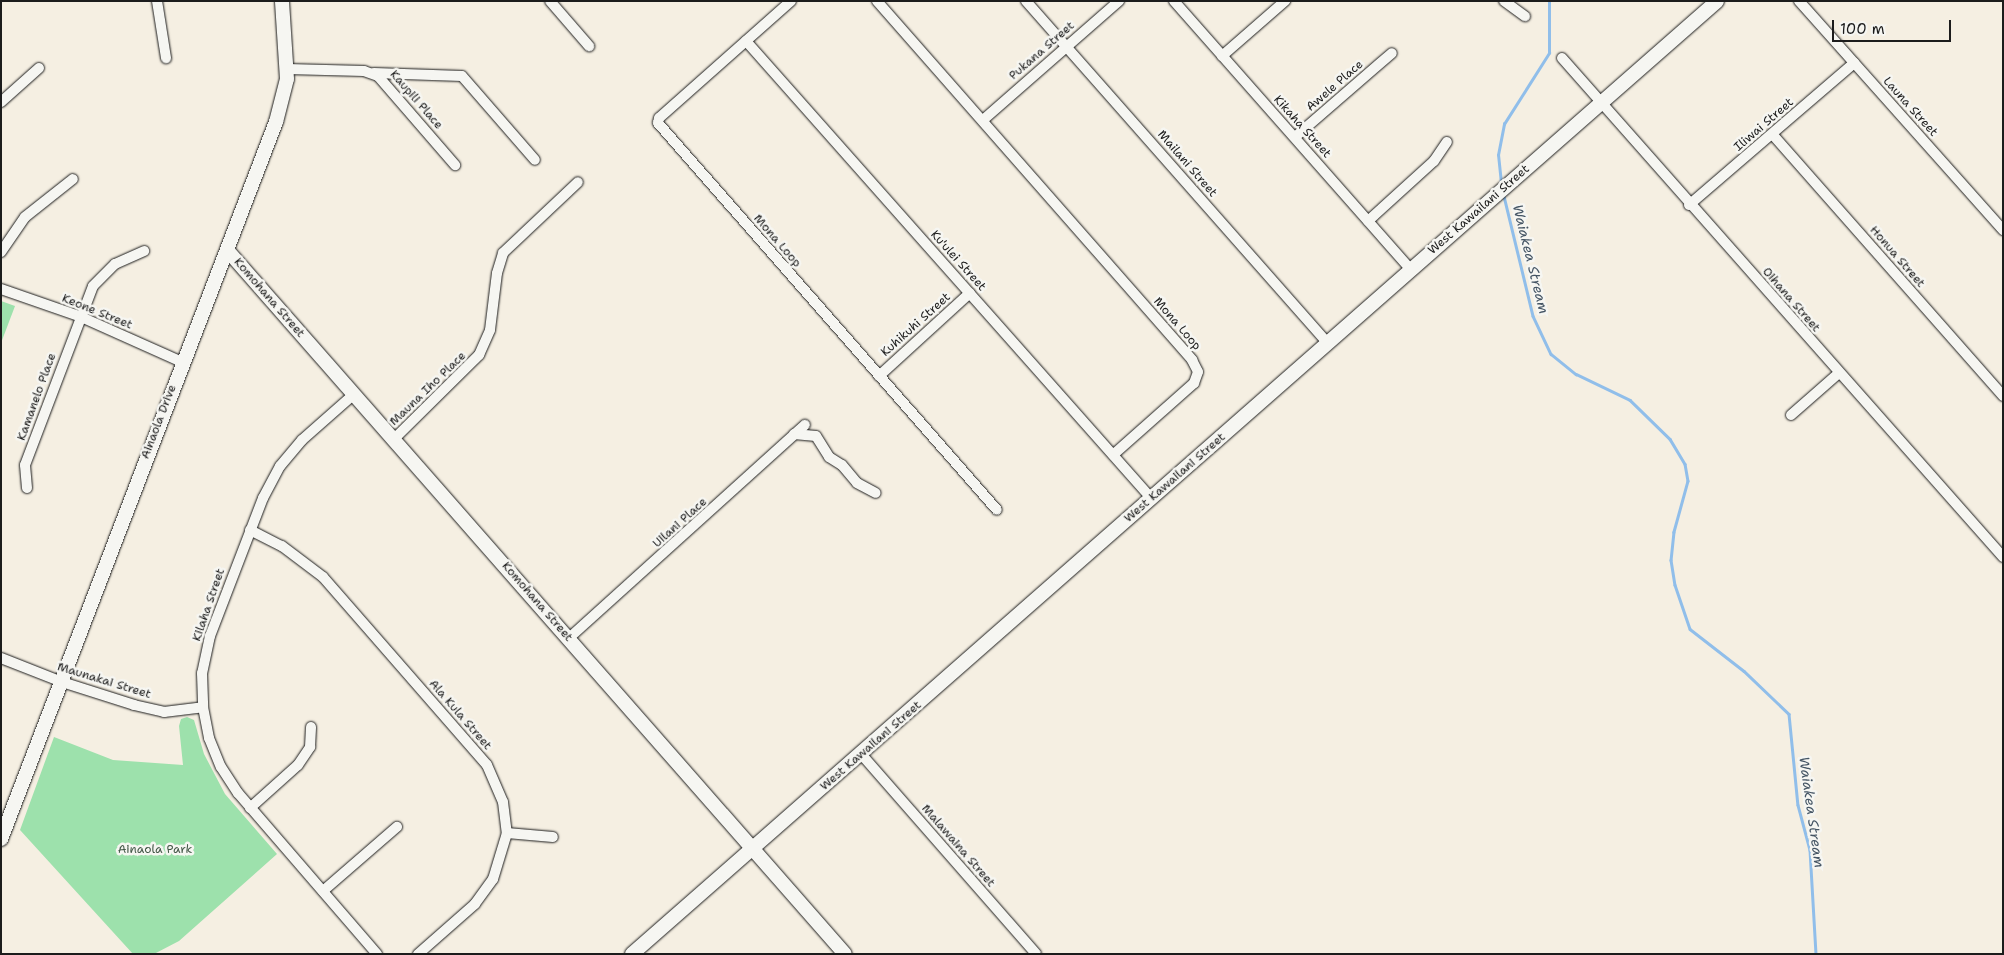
<!DOCTYPE html>
<html>
<head>
<meta charset="utf-8">
<style>
  body { margin:0 }
  #map { position:relative; width:2004px; height:955px; overflow:hidden; background:#f5efe2; font-family:"Shantell Sans",sans-serif }
  div>[style] { position:absolute }
  [style*='--x'] { left:calc(var(--x)*1px); top:calc(var(--y)*1px); width:calc(var(--w)*1px); rotate:calc(var(--a)*1deg) }
  .green>* { inset:0; background:#9de1ac }
  .stream>* { height:2.5px; margin:-1.25px; padding:0 1.25px; transform-origin:1.25px; border-radius:1.25px; background:#90beea }
  .roads { filter:drop-shadow(0 0 1px #1c1c1c) drop-shadow(0 0 1px #1c1c1c) }
  .street>* { height:10px; margin:-5px; padding:0 5px; transform-origin:5px; border-radius:5px; background:#f6f6f2 }
  .secondary>* { height:14px; margin:-7px; padding:0 7px; transform-origin:7px; border-radius:7px; background:#f6f6f2 }
  span { translate:-50% -50%; white-space:nowrap; text-align:center; line-height:1.15; -webkit-text-stroke:5px #f6f6f2; paint-order:stroke }
  .street-label { font-size:12px; color:#1c1c1c }
  .park-label { font-size:12px; color:#435747 }
  .water-label { font-size:14px; color:#455564; font-style:italic }
  .frame { position:absolute; inset:0; border:2px solid #1c1c1c; pointer-events:none }
  .scale { position:absolute; left:1832px; top:20px; width:119px; height:22px; box-sizing:border-box; border:2px solid #1c1c1c; border-top:0; padding-left:6px; font-size:15px; line-height:18px; white-space:nowrap; color:#1c1c1c; -webkit-text-stroke:4px #f6f6f2; paint-order:stroke }
</style>
</head>
<body>
<div id="map">
  <div class="green">
    <div style="clip-path:polygon(1px 301px,15px 306px,1px 343px)"></div>
    <div style="clip-path:polygon(187px 717px,194px 720px,204px 754px,225px 794px,277px 854px,179px 941px,154px 954px,133px 954px,20px 830px,54px 737px,113px 760px,183px 765px,179px 726px,181px 719px)"></div>
  </div>
  <div class="stream">
    <div style="--x:1501;--y:183;--w:28;--a:-96"></div>
    <div style="--x:1498;--y:155;--w:32;--a:-79"></div>
    <div style="--x:1504;--y:124;--w:84;--a:-57.6"></div>
    <div style="--x:1549;--y:53;--w:52;--a:-90"></div>
    <div style="--x:1504;--y:196;--w:123;--a:76.4"></div>
    <div style="--x:1533;--y:316;--w:42;--a:64.7"></div>
    <div style="--x:1551;--y:354;--w:32;--a:39"></div>
    <div style="--x:1576;--y:374;--w:60;--a:25.7"></div>
    <div style="--x:1630;--y:400;--w:56;--a:44.3"></div>
    <div style="--x:1670;--y:439;--w:29;--a:59"></div>
    <div style="--x:1685;--y:464;--w:17;--a:80"></div>
    <div style="--x:1688;--y:481;--w:53;--a:105.4"></div>
    <div style="--x:1674;--y:532;--w:28;--a:96"></div>
    <div style="--x:1671;--y:560;--w:25;--a:81"></div>
    <div style="--x:1675;--y:585;--w:46;--a:71.2"></div>
    <div style="--x:1690;--y:629;--w:68;--a:37.9"></div>
    <div style="--x:1744;--y:671;--w:62;--a:43.7"></div>
    <div style="--x:1789;--y:714;--w:91;--a:84.4"></div>
    <div style="--x:1798;--y:805;--w:47;--a:75.1"></div>
    <div style="--x:1810;--y:850;--w:104;--a:86.7"></div>
  </div>
  <div class="roads">
    <div class="street">
      <div style="--x:157;--y:1;--w:58;--a:81"></div>
      <div style="--x:550;--y:1;--w:60;--a:49.1"></div>
      <div style="--x:791;--y:1;--w:176;--a:138.4"></div>
      <div style="--x:659;--y:118;--w:5;--a:101"></div>
      <div style="--x:658;--y:123;--w:514;--a:48.78"></div>
      <div style="--x:877;--y:1;--w:478;--a:48.7"></div>
      <div style="--x:1192;--y:360;--w:13;--a:63"></div>
      <div style="--x:1198;--y:372;--w:12;--a:110"></div>
      <div style="--x:1194;--y:383;--w:108;--a:138.4"></div>
      <div style="--x:1026;--y:1;--w:456;--a:48.6"></div>
      <div style="--x:1174;--y:1;--w:359;--a:48.6"></div>
      <div style="--x:1504;--y:1;--w:26;--a:36"></div>
      <div style="--x:1799;--y:1;--w:307;--a:48.3"></div>
      <div style="--x:746;--y:41;--w:611;--a:48.45"></div>
      <div style="--x:1222;--y:56;--w:84;--a:-41.1"></div>
      <div style="--x:1562;--y:58;--w:666;--a:48.53"></div>
      <div style="--x:287;--y:69;--w:77;--a:1.5"></div>
      <div style="--x:364;--y:71;--w:15;--a:20"></div>
      <div style="--x:378;--y:76;--w:118;--a:49.1"></div>
      <div style="--x:374;--y:73;--w:88;--a:2"></div>
      <div style="--x:462;--y:76;--w:111;--a:49"></div>
      <div style="--x:1;--y:102;--w:51;--a:-41.8"></div>
      <div style="--x:983;--y:120;--w:181;--a:-41.2"></div>
      <div style="--x:1773;--y:135;--w:348;--a:48.6"></div>
      <div style="--x:1295;--y:137;--w:128;--a:-40.9"></div>
      <div style="--x:1689;--y:205;--w:218;--a:-40.7"></div>
      <div style="--x:1368;--y:221;--w:89;--a:-42.3"></div>
      <div style="--x:1434;--y:161;--w:23;--a:-56"></div>
      <div style="--x:1;--y:252;--w:42;--a:-55.6"></div>
      <div style="--x:25;--y:217;--w:61;--a:-38.4"></div>
      <div style="--x:1;--y:289;--w:83;--a:19.1"></div>
      <div style="--x:79;--y:316;--w:113;--a:24.1"></div>
      <div style="--x:879;--y:376;--w:123;--a:-42.4"></div>
      <div style="--x:353;--y:395;--w:68;--a:138.6"></div>
      <div style="--x:302;--y:440;--w:34;--a:130"></div>
      <div style="--x:280;--y:466;--w:36;--a:118"></div>
      <div style="--x:263;--y:498;--w:148;--a:111"></div>
      <div style="--x:210;--y:636;--w:38;--a:102"></div>
      <div style="--x:202;--y:673;--w:34;--a:88"></div>
      <div style="--x:203;--y:707;--w:32;--a:79"></div>
      <div style="--x:209;--y:738;--w:31;--a:68"></div>
      <div style="--x:221;--y:767;--w:31;--a:57"></div>
      <div style="--x:238;--y:793;--w:213;--a:49.2"></div>
      <div style="--x:1791;--y:415;--w:64;--a:-41.2"></div>
      <div style="--x:794;--y:434;--w:22;--a:5"></div>
      <div style="--x:816;--y:436;--w:25;--a:58"></div>
      <div style="--x:829;--y:457;--w:15;--a:32"></div>
      <div style="--x:842;--y:465;--w:23;--a:50"></div>
      <div style="--x:857;--y:483;--w:21;--a:28"></div>
      <div style="--x:394;--y:439;--w:120;--a:-44.7"></div>
      <div style="--x:479;--y:355;--w:27;--a:-66"></div>
      <div style="--x:490;--y:330;--w:57;--a:-83"></div>
      <div style="--x:497;--y:273;--w:21;--a:-73"></div>
      <div style="--x:503;--y:253;--w:103;--a:-43.4"></div>
      <div style="--x:27;--y:488;--w:23;--a:-95"></div>
      <div style="--x:25;--y:465;--w:191;--a:-69.2"></div>
      <div style="--x:93;--y:286;--w:31;--a:-45"></div>
      <div style="--x:115;--y:264;--w:32;--a:-24"></div>
      <div style="--x:250;--y:530;--w:36;--a:27"></div>
      <div style="--x:282;--y:546;--w:51;--a:37.1"></div>
      <div style="--x:323;--y:577;--w:249;--a:48.9"></div>
      <div style="--x:487;--y:765;--w:40;--a:66.6"></div>
      <div style="--x:503;--y:802;--w:31;--a:83"></div>
      <div style="--x:507;--y:833;--w:48;--a:106.9"></div>
      <div style="--x:493;--y:879;--w:31;--a:126"></div>
      <div style="--x:475;--y:904;--w:76;--a:138.7"></div>
      <div style="--x:569;--y:638;--w:318;--a:-42.1"></div>
      <div style="--x:1;--y:658;--w:66;--a:21.5"></div>
      <div style="--x:62;--y:682;--w:76;--a:17.7"></div>
      <div style="--x:134;--y:705;--w:31;--a:13"></div>
      <div style="--x:164;--y:712;--w:39;--a:-7"></div>
      <div style="--x:862;--y:755;--w:264;--a:48.8"></div>
      <div style="--x:250;--y:808;--w:64;--a:-41.9"></div>
      <div style="--x:298;--y:765;--w:22;--a:-56"></div>
      <div style="--x:310;--y:747;--w:20;--a:-87"></div>
      <div style="--x:507;--y:833;--w:46;--a:5"></div>
      <div style="--x:323;--y:891;--w:98;--a:-40.9"></div>
    </div>
    <div class="secondary">
      <div style="--x:228;--y:251;--w:935;--a:48.73"></div>
      <div style="--x:1;--y:839;--w:768;--a:-69.02"></div>
      <div style="--x:276;--y:122;--w:44;--a:-75.7"></div>
      <div style="--x:287;--y:79;--w:78;--a:-93.7"></div>
      <div style="--x:632;--y:954;--w:1444;--a:-41.29"></div>
    </div>
  </div>
  <div class="street-label">
    <span style="left:1042px;top:51px;rotate:-41deg">Pukana Street</span>
    <span style="left:1335px;top:86px;rotate:-41deg">Awele Place</span>
    <span style="left:416px;top:100px;rotate:49deg">Kaupili Place</span>
    <span style="left:1910px;top:107px;rotate:48deg">Launa Street</span>
    <span style="left:1764px;top:125px;rotate:-41deg">Iliwai Street</span>
    <span style="left:1302px;top:127px;rotate:48deg">Kikaha Street</span>
    <span style="left:1187px;top:164px;rotate:49deg">Mailani Street</span>
    <span style="left:1479px;top:210px;rotate:-41deg">West Kawailani Street</span>
    <span style="left:777px;top:241px;rotate:49deg">Mona Loop</span>
    <span style="left:1897px;top:257px;rotate:49deg">Honua Street</span>
    <span style="left:958px;top:261px;rotate:48deg">Ku'ulei Street</span>
    <span style="left:269px;top:298px;rotate:49deg">Komohana Street</span>
    <span style="left:1791px;top:300px;rotate:49deg">Oihana Street</span>
    <span style="left:97px;top:312px;rotate:22deg">Keone Street</span>
    <span style="left:1177px;top:324px;rotate:49deg">Mona Loop</span>
    <span style="left:916px;top:325px;rotate:-42deg">Kuhikuhi Street</span>
    <span style="left:428px;top:389px;rotate:-44deg">Mauna Iho Place</span>
    <span style="left:37px;top:397px;rotate:-70deg">Kamanelo Place</span>
    <span style="left:159px;top:422px;rotate:-69deg">Ainaola Drive</span>
    <span style="left:1175px;top:478px;rotate:-41deg">West Kawailani Street</span>
    <span style="left:680px;top:523px;rotate:-42deg">Uilani Place</span>
    <span style="left:537px;top:602px;rotate:49deg">Komohana Street</span>
    <span style="left:209px;top:605px;rotate:-71deg">Kilaha Street</span>
    <span style="left:104px;top:681px;rotate:17deg">Maunakai Street</span>
    <span style="left:460px;top:715px;rotate:49deg">Ala Kula Street</span>
    <span style="left:871px;top:746px;rotate:-41deg">West Kawailani Street</span>
    <span style="left:958px;top:846px;rotate:49deg">Malawaina Street</span>
  </div>
  <div class="park-label">
    <span style="left:155px;top:850px">Ainaola Park</span>
  </div>
  <div class="water-label">
    <span style="left:1531px;top:259px;rotate:76deg">Waiakea Stream</span>
    <span style="left:1812px;top:812px;rotate:82deg">Waiakea Stream</span>
  </div>
  <div class="frame"></div>
  <div class="scale">100 m</div>
</div>
</body>
</html>
